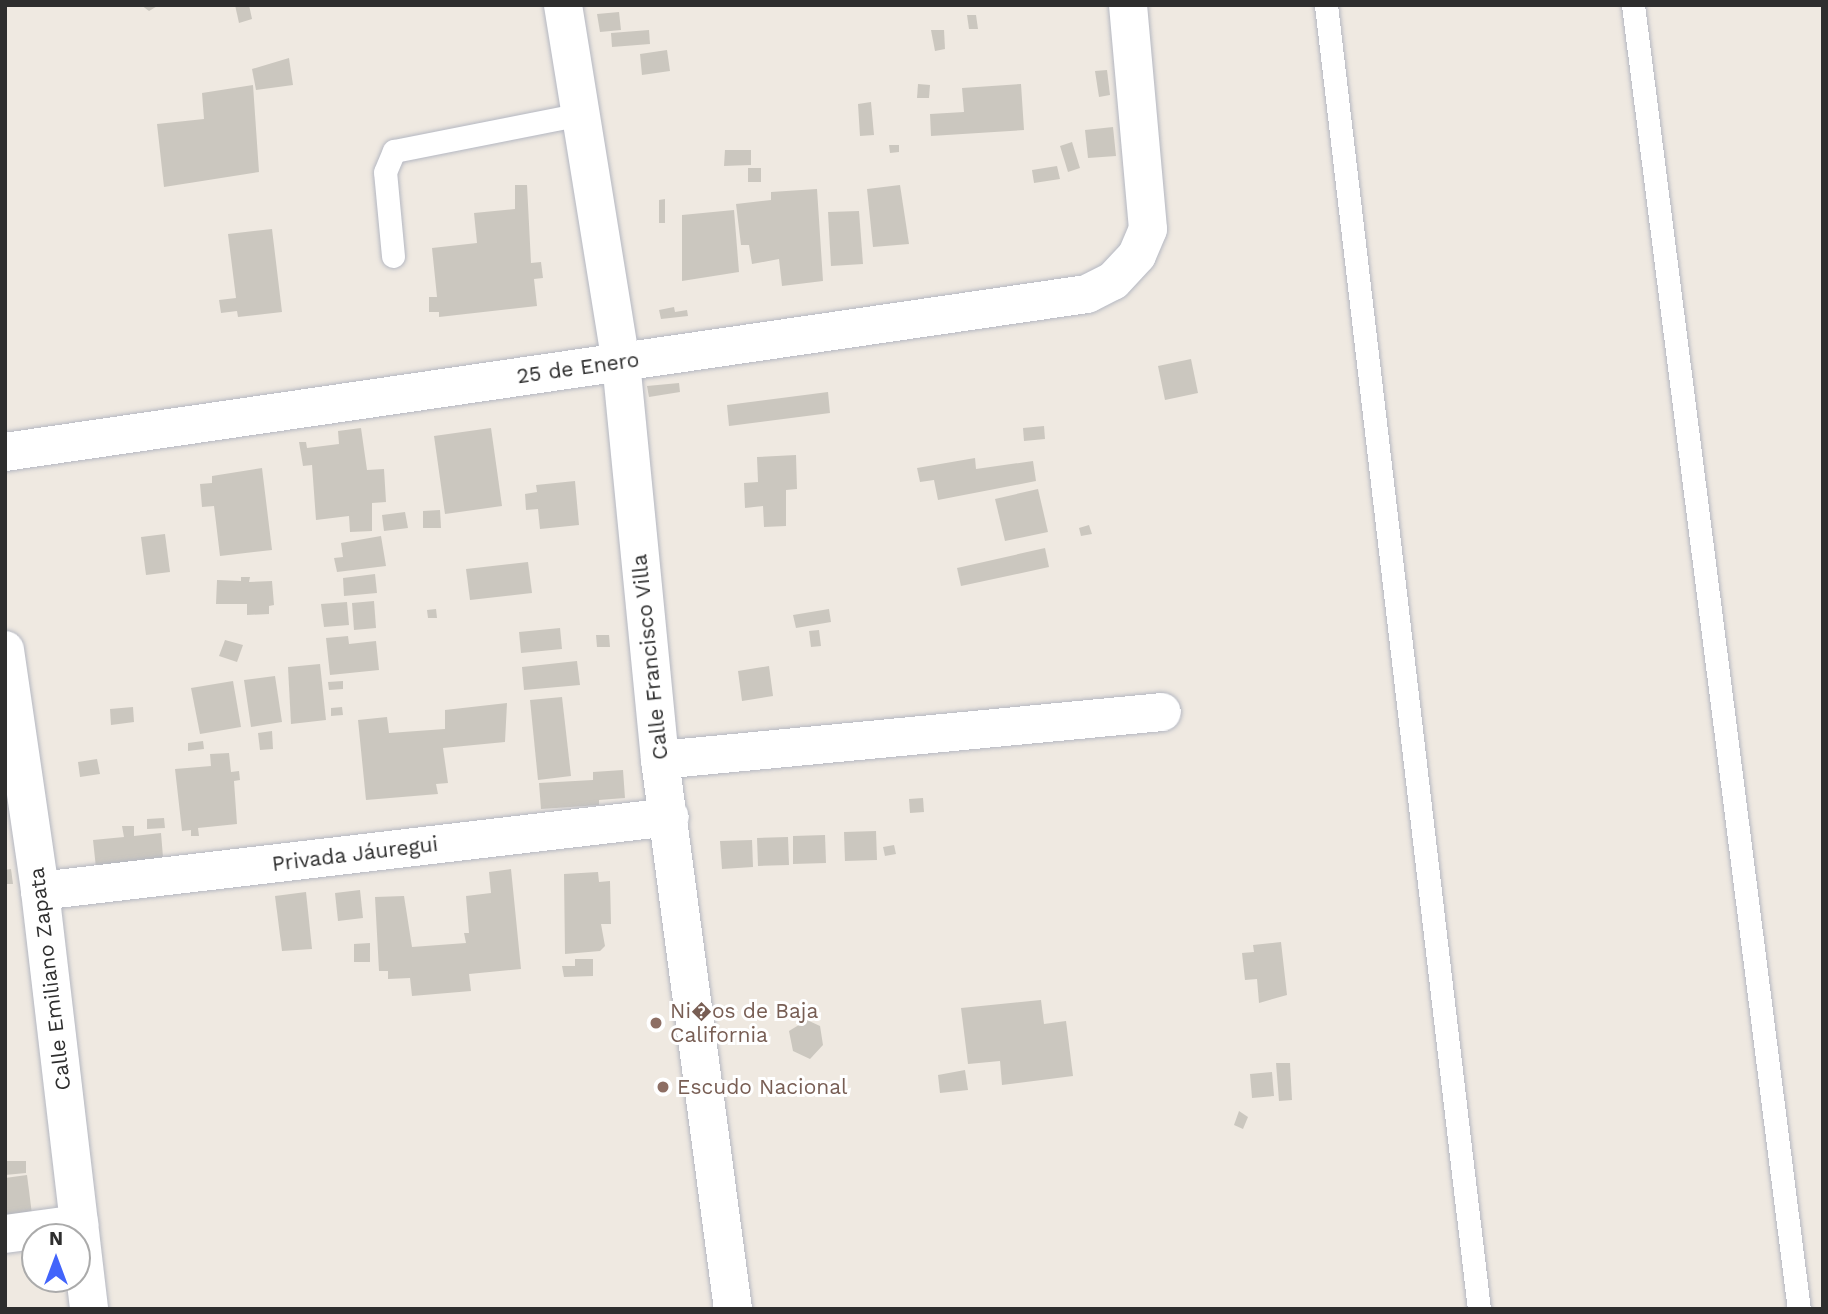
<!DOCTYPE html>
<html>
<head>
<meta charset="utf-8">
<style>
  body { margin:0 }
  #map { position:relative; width:1828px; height:1314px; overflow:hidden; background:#efe9e1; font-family:"Work Sans",sans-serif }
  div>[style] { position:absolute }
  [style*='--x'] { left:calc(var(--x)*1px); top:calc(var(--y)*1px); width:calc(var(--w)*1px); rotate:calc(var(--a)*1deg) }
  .building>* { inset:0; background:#cbc7bf }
  .roads { filter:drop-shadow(0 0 2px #b4b7c1) drop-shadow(0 0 2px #b4b7c1) }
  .service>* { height:23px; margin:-11.5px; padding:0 11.5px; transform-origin:11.5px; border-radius:11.5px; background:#fff }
  .minor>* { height:38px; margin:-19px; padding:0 19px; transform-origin:19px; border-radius:19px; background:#fff }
  .dots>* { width:19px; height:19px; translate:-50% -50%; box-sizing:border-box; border:4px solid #fff; border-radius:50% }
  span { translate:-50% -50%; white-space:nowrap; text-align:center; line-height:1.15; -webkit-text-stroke:6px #fff; paint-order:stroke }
  .street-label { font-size:21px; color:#2e2e2e }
  .education-label { font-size:21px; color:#785e54 }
  .left { translate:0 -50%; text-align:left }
  .frame { position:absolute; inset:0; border:7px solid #2e2e2e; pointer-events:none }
  .north { position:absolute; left:21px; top:1223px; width:70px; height:70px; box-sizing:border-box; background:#fff; border:2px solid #ababab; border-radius:50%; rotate:0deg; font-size:19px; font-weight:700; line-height:28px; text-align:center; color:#2e2e2e }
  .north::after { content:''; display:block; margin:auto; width:24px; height:32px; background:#4264fb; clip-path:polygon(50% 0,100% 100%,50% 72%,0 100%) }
</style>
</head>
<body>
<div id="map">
  <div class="building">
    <div style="clip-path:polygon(141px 5px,159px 5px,149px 11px)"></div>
    <div style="clip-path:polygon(235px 5px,249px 5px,252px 19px,239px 23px)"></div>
    <div style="clip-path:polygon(619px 12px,621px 30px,600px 32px,597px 14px)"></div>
    <div style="clip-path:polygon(967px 15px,976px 15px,978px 29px,969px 29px)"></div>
    <div style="clip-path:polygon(649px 30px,650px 44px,612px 47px,611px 33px)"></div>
    <div style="clip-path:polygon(931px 30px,944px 30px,945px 49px,935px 51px)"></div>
    <div style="clip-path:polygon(667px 50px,670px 71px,642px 75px,640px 54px)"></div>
    <div style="clip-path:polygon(289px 58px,293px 85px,256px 90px,252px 69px)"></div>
    <div style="clip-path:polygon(1107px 70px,1110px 95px,1099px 97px,1095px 71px)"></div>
    <div style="clip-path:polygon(918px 84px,930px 85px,929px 98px,917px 98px)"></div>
    <div style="clip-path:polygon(1021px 84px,1024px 130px,931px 136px,930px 114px,964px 112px,962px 88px)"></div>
    <div style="clip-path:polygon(253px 85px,259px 172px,164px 187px,157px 124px,204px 119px,202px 93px)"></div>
    <div style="clip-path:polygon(871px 102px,874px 135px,860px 136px,858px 104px)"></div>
    <div style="clip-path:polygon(1113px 127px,1116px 156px,1088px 158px,1085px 130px)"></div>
    <div style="clip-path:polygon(1072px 142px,1080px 168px,1068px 172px,1060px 146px)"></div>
    <div style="clip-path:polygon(889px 145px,899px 145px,899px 152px,890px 153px)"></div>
    <div style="clip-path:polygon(725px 150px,751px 150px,751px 165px,724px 166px)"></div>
    <div style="clip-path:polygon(1057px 166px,1060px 179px,1034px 183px,1032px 170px)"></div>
    <div style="clip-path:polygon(748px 168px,761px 168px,761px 182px,748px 182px)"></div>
    <div style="clip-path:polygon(515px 185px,527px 185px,531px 263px,541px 262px,543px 278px,534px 279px,537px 306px,439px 317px,439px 312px,429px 312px,429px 297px,437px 297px,432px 248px,477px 243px,474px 213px,515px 209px)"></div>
    <div style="clip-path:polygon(900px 185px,909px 244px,873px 247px,867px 189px)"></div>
    <div style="clip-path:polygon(817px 189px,823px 281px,782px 286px,779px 259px,752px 264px,749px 245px,741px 245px,736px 204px,771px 200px,771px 192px)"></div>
    <div style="clip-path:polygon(665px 199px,665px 223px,659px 223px,659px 200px)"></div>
    <div style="clip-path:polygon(734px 210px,739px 272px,682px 281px,682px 215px)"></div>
    <div style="clip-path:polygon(859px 211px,863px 264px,831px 266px,828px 212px)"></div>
    <div style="clip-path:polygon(272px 229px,282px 312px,238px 317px,237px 311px,221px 313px,219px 300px,236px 298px,228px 234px)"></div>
    <div style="clip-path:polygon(674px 307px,675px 312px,687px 310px,688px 316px,661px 319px,659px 310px)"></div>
    <div style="clip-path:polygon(1191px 359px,1198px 393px,1165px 400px,1158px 366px)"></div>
    <div style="clip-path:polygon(679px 383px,680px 392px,649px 397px,647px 386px)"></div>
    <div style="clip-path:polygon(828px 392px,830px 413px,729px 426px,727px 405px)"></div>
    <div style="clip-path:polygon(1044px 426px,1045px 439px,1024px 441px,1023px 428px)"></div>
    <div style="clip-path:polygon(361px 428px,367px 470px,384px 469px,386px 502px,372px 503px,372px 531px,350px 532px,349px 516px,316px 520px,312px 465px,303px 466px,299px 442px,306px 442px,307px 448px,339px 444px,338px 431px)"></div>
    <div style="clip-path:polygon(491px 428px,502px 506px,445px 514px,434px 436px)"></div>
    <div style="clip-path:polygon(796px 455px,797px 489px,786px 490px,786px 526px,764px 527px,763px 506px,745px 508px,744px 483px,758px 482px,757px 457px)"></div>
    <div style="clip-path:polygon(975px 458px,976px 469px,1033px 461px,1036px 481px,938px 500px,934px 480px,920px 482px,917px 468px)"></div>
    <div style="clip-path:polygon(262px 468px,272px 550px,220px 556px,214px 506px,202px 507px,200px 484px,212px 483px,212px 476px)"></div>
    <div style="clip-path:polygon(575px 481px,579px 525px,540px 529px,538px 509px,526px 510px,525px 494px,537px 492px,536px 485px)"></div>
    <div style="clip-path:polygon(1038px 489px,1048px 532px,1005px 541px,995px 499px)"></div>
    <div style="clip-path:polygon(440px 510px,441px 528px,423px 528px,423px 511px)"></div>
    <div style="clip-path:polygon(405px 512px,408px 528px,384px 531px,382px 515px)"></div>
    <div style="clip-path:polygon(1089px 525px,1092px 534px,1081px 536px,1079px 528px)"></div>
    <div style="clip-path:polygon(165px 534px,170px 572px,146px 575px,141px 537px)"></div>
    <div style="clip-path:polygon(381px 536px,386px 566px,337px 572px,334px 558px,343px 557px,341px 543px)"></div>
    <div style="clip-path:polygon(1045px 548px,1049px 567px,961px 586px,957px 568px)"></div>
    <div style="clip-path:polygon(528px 562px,532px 593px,470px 600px,466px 569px)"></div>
    <div style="clip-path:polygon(375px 574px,377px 593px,344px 596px,343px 578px)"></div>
    <div style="clip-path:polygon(241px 577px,250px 577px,249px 582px,272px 581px,274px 605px,269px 606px,269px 614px,247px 615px,247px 604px,216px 604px,217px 580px,241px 581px)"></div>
    <div style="clip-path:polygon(374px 601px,376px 628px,354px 630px,352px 603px)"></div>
    <div style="clip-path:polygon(347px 602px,349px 625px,324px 627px,321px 604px)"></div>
    <div style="clip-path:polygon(436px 609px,437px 618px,428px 618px,427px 610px)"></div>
    <div style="clip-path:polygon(829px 609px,831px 622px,796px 628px,793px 615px)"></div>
    <div style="clip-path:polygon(560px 628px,562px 649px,521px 653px,519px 632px)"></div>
    <div style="clip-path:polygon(819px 630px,821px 646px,811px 647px,809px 631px)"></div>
    <div style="clip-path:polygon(596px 635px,609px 635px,610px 647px,597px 647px)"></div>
    <div style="clip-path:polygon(348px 636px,349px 644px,376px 641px,379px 670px,330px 675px,326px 638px)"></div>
    <div style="clip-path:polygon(225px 640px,243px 645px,237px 662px,219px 656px)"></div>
    <div style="clip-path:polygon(577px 661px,580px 685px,524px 690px,522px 667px)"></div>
    <div style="clip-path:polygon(320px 664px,326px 720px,291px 724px,288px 667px)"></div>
    <div style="clip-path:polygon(769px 666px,773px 696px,742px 701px,738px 671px)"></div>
    <div style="clip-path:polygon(275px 676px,282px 722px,251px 727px,244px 680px)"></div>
    <div style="clip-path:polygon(233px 681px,241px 727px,200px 734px,191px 688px)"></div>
    <div style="clip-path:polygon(343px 681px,343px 689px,329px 690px,328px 682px)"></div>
    <div style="clip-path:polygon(562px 697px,571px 776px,538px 780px,530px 700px)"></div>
    <div style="clip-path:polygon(507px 703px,505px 742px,443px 748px,448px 783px,436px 784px,438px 794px,366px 800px,358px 720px,387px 717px,389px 733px,445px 729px,445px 710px)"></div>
    <div style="clip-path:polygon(133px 707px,134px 722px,111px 725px,110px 709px)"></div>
    <div style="clip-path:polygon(342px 707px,343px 715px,331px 716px,331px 708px)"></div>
    <div style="clip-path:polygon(272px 731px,273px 749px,260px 750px,258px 733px)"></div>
    <div style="clip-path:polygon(203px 741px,204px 749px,188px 751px,188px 743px)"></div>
    <div style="clip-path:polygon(229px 753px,231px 772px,239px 771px,240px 780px,234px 781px,237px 824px,198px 828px,199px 836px,191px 836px,191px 830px,182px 831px,175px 769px,211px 766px,210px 754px)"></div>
    <div style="clip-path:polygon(97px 759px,100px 774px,80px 777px,78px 762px)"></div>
    <div style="clip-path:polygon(623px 770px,625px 798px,599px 800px,599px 805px,541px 809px,539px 783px,593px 780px,593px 772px)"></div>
    <div style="clip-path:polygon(923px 798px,924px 812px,910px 813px,909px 799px)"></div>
    <div style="clip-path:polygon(164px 818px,165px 828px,147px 829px,147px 819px)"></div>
    <div style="clip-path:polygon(122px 826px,134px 826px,134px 836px,161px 833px,163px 857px,96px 868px,93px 840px,124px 837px)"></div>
    <div style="clip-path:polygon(876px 831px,877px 860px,845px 861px,844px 832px)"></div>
    <div style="clip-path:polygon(825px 835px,826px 863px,793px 864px,793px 836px)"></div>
    <div style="clip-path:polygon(788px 837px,789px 865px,758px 866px,757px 838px)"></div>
    <div style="clip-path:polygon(752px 840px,753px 867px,722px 869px,720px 841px)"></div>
    <div style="clip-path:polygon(894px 845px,896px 854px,885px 856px,883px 847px)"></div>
    <div style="clip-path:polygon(11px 869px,13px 884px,5px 884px,5px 870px)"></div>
    <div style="clip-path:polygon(511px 869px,521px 969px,469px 974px,471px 991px,412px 996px,410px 978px,388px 979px,388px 971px,379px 971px,375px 897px,404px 896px,412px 947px,466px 943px,464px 933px,469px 933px,466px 896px,491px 893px,489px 872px)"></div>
    <div style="clip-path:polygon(598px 872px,599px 882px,610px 881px,611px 924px,601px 924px,605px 946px,600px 951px,565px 954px,564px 874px)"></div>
    <div style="clip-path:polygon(360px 890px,363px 918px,338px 921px,335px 893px)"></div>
    <div style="clip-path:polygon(306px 892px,312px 949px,282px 951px,275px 896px)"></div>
    <div style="clip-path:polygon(1281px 942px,1287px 995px,1259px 1003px,1257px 979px,1245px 980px,1242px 953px,1254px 952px,1253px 945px)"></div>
    <div style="clip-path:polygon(370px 943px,370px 962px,354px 962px,354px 944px)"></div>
    <div style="clip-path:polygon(575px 959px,593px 959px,593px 976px,564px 977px,562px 966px,575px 966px)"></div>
    <div style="clip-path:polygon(1041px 1000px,1044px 1024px,1066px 1021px,1073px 1076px,1002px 1085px,1000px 1061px,968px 1064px,961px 1008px)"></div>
    <div style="clip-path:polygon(807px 1020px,820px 1026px,823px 1045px,810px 1059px,793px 1051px,789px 1031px)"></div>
    <div style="clip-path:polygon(1276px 1063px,1290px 1063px,1292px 1100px,1279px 1101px)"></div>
    <div style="clip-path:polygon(965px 1070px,968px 1090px,940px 1093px,938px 1075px)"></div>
    <div style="clip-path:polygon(1272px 1072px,1274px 1096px,1252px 1098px,1250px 1074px)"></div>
    <div style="clip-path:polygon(1239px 1111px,1248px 1117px,1243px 1129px,1234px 1125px)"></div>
    <div style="clip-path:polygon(5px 1161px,26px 1161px,26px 1173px,5px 1175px)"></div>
    <div style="clip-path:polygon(27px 1175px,33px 1222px,5px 1225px,5px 1178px)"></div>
  </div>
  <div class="roads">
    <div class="service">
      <div style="--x:1326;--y:5;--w:1313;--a:83.31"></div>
      <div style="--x:1633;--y:5;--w:1315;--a:82.75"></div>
      <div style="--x:393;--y:256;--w:84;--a:-95.4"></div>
      <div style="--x:385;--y:172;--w:23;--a:-67"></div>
      <div style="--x:394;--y:151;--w:191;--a:-11.2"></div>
    </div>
    <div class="minor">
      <div style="--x:563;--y:5;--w:362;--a:80.8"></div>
      <div style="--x:621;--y:362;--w:400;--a:84.4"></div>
      <div style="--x:660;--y:760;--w:554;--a:82.43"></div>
      <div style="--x:5;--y:452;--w:1093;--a:-8.31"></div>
      <div style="--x:1087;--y:294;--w:29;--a:-27"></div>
      <div style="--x:1113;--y:281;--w:35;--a:-47"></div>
      <div style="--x:1137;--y:255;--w:28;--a:-67"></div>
      <div style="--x:1148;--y:229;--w:225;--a:-95.1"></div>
      <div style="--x:5;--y:650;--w:244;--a:81.7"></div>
      <div style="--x:40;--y:891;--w:421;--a:83.3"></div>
      <div style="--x:660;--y:760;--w:504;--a:-5.46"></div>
      <div style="--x:40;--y:891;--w:634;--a:-6.7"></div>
      <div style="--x:5;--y:1234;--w:75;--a:-7.7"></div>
    </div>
  </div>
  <div class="dots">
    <div style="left:656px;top:1023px;background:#8d6e63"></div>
    <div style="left:663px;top:1087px;background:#8d6e63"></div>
  </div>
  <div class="street-label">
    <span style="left:578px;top:368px;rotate:-8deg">25 de Enero</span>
    <span style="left:650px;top:657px;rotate:-96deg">Calle Francisco Villa</span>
    <span style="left:355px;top:854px;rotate:-7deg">Privada Jáuregui</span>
    <span style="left:50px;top:979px;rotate:-97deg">Calle Emiliano Zapata</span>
  </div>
  <div class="education-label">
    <span class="left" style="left:670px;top:1023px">Ni�os de Baja<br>California</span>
    <span class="left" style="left:677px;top:1087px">Escudo Nacional</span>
  </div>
  <div class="frame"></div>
  <div class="north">N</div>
</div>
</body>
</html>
